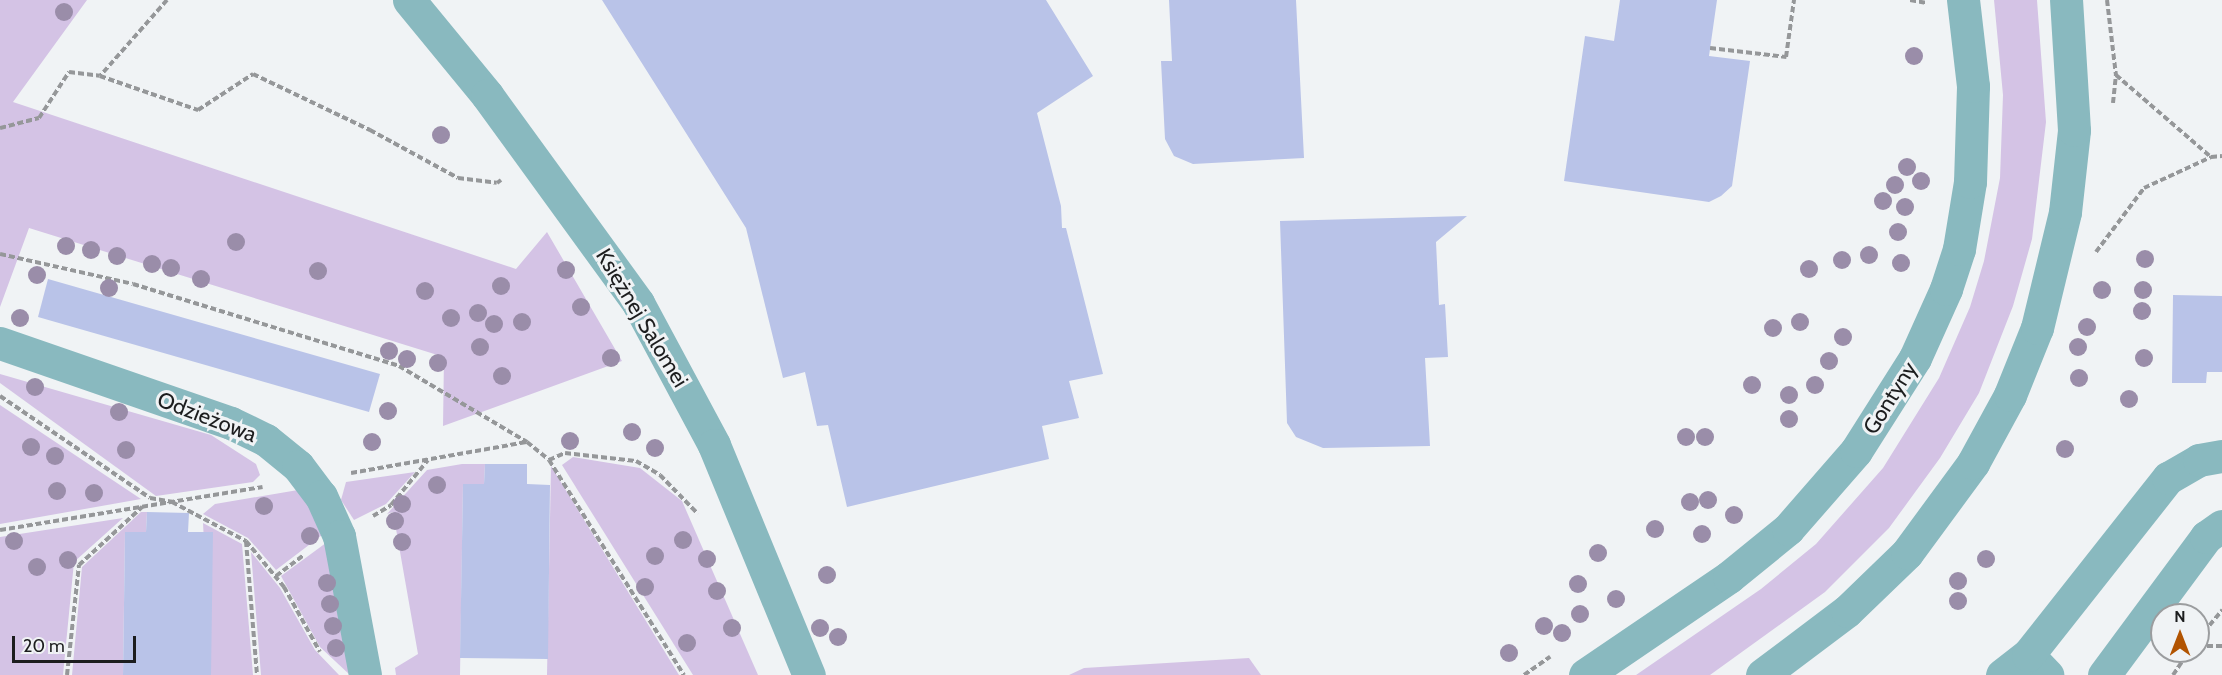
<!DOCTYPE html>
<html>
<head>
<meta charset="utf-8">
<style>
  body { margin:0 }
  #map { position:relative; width:2222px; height:675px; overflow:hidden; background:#f0f3f5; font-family:Cabin,sans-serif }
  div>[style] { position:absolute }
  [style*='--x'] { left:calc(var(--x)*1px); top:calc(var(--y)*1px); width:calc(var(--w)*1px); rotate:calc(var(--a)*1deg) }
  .green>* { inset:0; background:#d4c3e5 }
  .building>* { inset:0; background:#b9c3e8 }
  .path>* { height:4px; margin-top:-2px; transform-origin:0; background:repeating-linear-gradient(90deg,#959799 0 6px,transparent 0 9px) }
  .minor>* { height:33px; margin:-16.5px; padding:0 16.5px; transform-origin:16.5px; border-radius:16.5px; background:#89b9bf }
  .trees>* { width:18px; height:18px; margin:-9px; border-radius:50%; background:#9a8da9 }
  span { translate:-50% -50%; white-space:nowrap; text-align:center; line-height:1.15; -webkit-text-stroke:6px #f0f3f5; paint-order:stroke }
  .street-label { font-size:22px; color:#1c1d1e }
  .north { position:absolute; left:2150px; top:603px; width:60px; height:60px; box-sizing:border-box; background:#f0f3f5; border:2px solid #9b9d9f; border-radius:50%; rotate:0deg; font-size:16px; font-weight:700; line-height:24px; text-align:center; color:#1c1d1e }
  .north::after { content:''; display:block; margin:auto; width:21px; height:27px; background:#b25401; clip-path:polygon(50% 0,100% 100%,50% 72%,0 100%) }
  .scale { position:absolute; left:12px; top:636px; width:124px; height:27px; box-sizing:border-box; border:3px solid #1c1d1e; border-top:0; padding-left:8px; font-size:18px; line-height:21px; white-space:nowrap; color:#1c1d1e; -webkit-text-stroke:4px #f0f3f5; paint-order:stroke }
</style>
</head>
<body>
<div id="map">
  <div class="green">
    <div style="clip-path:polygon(0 0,87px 0,13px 102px,516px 269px,547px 232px,622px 361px,443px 426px,444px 357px,29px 228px,0 307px)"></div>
    <div style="clip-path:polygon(1994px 0,2037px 0,2046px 122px,2032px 239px,2013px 306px,1979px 393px,1940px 458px,1889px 528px,1825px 592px,1710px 675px,1636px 675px,1761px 589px,1816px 544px,1883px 468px,1939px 378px,1970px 307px,1984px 261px,2000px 178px,2003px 95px)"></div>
    <div style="clip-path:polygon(0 374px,211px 435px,256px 464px,260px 475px,253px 482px,156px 496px,0 383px)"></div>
    <div style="clip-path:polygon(0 405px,141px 499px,0 524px)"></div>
    <div style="clip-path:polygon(573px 457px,640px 468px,682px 501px,758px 675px,693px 675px,562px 465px)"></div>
    <div style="clip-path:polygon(462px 464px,485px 464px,484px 484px,463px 484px,460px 675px,396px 675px,395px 668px,418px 654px,393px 512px,387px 514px,427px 470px)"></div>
    <div style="clip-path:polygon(551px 466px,679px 675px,547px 675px)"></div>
    <div style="clip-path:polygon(415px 472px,386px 504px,354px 520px,341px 500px,346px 482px)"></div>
    <div style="clip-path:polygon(298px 490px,330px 529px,276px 570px,248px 538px,203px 514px,215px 504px)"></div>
    <div style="clip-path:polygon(141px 512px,147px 512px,146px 532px,125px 532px,123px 675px,72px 675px,82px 567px)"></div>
    <div style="clip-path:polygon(123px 518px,74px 562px,63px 675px,0 675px,0 537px)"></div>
    <div style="clip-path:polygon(203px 523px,242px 544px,253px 675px,211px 675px)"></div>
    <div style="clip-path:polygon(334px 537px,350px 675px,320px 647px,281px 576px)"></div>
    <div style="clip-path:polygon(251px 552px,280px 588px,315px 650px,339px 675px,261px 675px)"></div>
    <div style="clip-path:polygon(1249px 658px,1261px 675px,1069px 675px,1084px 668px)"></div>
  </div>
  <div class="building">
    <div style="clip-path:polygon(602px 0,1046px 0,1093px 76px,1037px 113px,1061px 206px,1062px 228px,1066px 228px,1103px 374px,1069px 381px,1079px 418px,1042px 426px,1049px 459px,847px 507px,828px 425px,817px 426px,805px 372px,783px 378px,746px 228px)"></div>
    <div style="clip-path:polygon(1169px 0,1296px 0,1304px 158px,1193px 164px,1174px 156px,1165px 139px,1161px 61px,1172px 61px)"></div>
    <div style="clip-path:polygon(1620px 0,1717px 0,1709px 56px,1750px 61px,1732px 186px,1721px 196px,1709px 202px,1564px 181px,1585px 36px,1614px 41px)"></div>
    <div style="clip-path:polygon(1467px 216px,1436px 242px,1439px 305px,1445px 304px,1448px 357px,1425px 358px,1430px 446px,1323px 448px,1296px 437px,1287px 423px,1280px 221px)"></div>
    <div style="clip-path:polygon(48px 279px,380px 374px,369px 412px,38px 317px)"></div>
    <div style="clip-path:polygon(2173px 295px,2222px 296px,2222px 372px,2207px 372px,2206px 383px,2172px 383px)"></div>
    <div style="clip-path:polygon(485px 464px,527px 464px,527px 484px,550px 485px,548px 659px,460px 658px,463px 484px,484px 484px)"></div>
    <div style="clip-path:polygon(147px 512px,189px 513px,188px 532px,213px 532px,211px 675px,123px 675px,125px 532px,146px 532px)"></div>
  </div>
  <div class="path">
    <div style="--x:167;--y:0;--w:101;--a:131.4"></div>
    <div style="--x:100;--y:76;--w:104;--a:19.1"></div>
    <div style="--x:198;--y:110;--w:66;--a:-33.2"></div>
    <div style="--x:253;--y:74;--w:130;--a:25.6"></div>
    <div style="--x:370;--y:130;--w:100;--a:28.6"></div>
    <div style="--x:458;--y:178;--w:39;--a:7"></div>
    <div style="--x:497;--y:183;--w:5;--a:-37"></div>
    <div style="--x:1910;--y:0;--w:17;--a:10"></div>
    <div style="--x:2107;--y:0;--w:76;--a:83.2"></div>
    <div style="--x:2116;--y:75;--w:125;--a:40.8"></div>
    <div style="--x:2211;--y:157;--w:11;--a:-5"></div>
    <div style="--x:1710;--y:48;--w:77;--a:6.8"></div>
    <div style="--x:1786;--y:57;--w:58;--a:-82"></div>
    <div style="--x:2113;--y:103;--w:28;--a:-84"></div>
    <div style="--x:0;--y:128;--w:40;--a:-14.4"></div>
    <div style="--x:39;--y:118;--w:55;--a:-56.9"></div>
    <div style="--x:69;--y:72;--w:31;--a:7"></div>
    <div style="--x:2096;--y:252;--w:80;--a:-53.1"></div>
    <div style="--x:2144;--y:188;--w:74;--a:-24.8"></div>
    <div style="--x:0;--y:254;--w:136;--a:12.7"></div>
    <div style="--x:133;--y:284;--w:278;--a:17.1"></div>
    <div style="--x:399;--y:366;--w:149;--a:30.7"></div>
    <div style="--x:527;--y:442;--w:28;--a:39"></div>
    <div style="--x:549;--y:460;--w:254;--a:57.9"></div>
    <div style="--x:0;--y:396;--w:181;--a:34.2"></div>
    <div style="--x:150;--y:498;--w:22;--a:10"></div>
    <div style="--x:172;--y:502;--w:84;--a:27.8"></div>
    <div style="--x:246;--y:541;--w:134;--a:85.3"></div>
    <div style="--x:549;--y:460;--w:17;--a:-24"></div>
    <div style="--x:565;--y:453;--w:71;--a:6.4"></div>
    <div style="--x:636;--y:461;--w:28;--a:30"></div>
    <div style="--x:660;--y:475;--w:54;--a:45.7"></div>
    <div style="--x:351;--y:473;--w:178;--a:-10"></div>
    <div style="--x:373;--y:516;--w:21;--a:-31"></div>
    <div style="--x:391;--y:505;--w:58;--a:-50.6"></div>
    <div style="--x:0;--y:530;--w:266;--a:-9.3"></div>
    <div style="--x:246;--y:541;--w:60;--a:50.4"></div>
    <div style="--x:284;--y:587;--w:74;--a:61"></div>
    <div style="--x:276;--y:576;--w:35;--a:-37"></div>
    <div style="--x:2198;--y:639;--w:38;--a:-50"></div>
    <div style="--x:2198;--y:646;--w:24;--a:0"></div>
    <div style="--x:67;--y:675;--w:111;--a:-83.8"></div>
    <div style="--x:79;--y:565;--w:86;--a:-42.6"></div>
    <div style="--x:1524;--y:675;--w:32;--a:-35"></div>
    <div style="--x:2173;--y:675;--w:29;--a:-56"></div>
  </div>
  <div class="minor">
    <div style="--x:409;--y:0;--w:123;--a:50.6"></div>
    <div style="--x:487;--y:95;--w:257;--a:54"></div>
    <div style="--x:638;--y:303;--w:161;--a:61.8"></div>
    <div style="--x:714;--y:445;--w:249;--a:67.6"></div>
    <div style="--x:0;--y:343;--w:244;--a:19.1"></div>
    <div style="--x:231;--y:423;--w:39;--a:26"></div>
    <div style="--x:266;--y:440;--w:41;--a:39.1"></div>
    <div style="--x:298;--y:466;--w:38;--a:53"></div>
    <div style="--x:321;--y:496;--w:44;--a:65.8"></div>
    <div style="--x:339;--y:536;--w:141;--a:79.4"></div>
    <div style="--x:2028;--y:655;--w:28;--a:46"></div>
    <div style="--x:1585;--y:675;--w:174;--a:-34.2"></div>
    <div style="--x:1729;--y:577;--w:76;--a:-39.1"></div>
    <div style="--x:1788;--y:529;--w:103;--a:-48.9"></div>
    <div style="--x:1856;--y:451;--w:110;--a:-57.6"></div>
    <div style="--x:1915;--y:358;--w:76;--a:-65.8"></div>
    <div style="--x:1946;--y:289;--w:42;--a:-72"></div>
    <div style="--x:1959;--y:249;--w:68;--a:-80.7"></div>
    <div style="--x:1970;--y:182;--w:96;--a:-88.2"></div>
    <div style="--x:1973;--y:86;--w:87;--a:-96.6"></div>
    <div style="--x:1762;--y:675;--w:106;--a:-37"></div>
    <div style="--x:1847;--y:611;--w:83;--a:-44"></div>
    <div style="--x:1907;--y:553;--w:112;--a:-53.7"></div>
    <div style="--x:1973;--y:463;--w:77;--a:-61.4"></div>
    <div style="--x:2010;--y:395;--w:72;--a:-68.1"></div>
    <div style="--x:2037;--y:328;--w:119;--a:-76.4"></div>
    <div style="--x:2065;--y:212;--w:82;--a:-83.7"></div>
    <div style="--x:2074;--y:130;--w:130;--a:-93.5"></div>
    <div style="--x:2002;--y:675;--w:33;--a:-38"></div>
    <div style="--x:2028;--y:655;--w:226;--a:-51.7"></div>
    <div style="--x:2168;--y:478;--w:36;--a:-30"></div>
    <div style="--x:2199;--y:460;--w:23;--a:-10"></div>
    <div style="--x:2104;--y:675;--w:172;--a:-53.5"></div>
    <div style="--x:2206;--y:537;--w:19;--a:-35"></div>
  </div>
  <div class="trees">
    <div style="left:64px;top:12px"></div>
    <div style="left:1914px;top:56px"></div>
    <div style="left:441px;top:135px"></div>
    <div style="left:1907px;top:167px"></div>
    <div style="left:1921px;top:181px"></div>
    <div style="left:1895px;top:185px"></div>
    <div style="left:1883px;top:201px"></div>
    <div style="left:1905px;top:207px"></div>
    <div style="left:1898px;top:232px"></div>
    <div style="left:236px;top:242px"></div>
    <div style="left:66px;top:246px"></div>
    <div style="left:91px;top:250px"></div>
    <div style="left:1869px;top:255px"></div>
    <div style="left:117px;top:256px"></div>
    <div style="left:2145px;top:259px"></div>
    <div style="left:1842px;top:260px"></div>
    <div style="left:1901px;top:263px"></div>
    <div style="left:152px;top:264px"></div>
    <div style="left:171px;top:268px"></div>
    <div style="left:1809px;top:269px"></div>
    <div style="left:566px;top:270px"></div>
    <div style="left:318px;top:271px"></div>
    <div style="left:37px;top:275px"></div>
    <div style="left:201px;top:279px"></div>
    <div style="left:501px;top:286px"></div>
    <div style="left:109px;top:288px"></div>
    <div style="left:2102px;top:290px"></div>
    <div style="left:2143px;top:290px"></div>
    <div style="left:425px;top:291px"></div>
    <div style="left:581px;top:307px"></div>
    <div style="left:2142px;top:311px"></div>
    <div style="left:478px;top:313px"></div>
    <div style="left:20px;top:318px"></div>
    <div style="left:451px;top:318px"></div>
    <div style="left:522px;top:322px"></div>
    <div style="left:1800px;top:322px"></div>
    <div style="left:494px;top:324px"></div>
    <div style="left:2087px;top:327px"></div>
    <div style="left:1773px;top:328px"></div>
    <div style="left:1843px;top:337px"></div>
    <div style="left:480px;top:347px"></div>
    <div style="left:2078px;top:347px"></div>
    <div style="left:389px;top:351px"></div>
    <div style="left:611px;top:358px"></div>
    <div style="left:2144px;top:358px"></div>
    <div style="left:407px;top:359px"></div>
    <div style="left:1829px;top:361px"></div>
    <div style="left:438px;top:363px"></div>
    <div style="left:502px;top:376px"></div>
    <div style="left:2079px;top:378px"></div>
    <div style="left:1752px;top:385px"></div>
    <div style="left:1815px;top:385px"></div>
    <div style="left:35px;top:387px"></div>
    <div style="left:1789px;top:395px"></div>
    <div style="left:2129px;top:399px"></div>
    <div style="left:388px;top:411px"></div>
    <div style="left:119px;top:412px"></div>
    <div style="left:1789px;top:419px"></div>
    <div style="left:632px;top:432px"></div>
    <div style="left:1686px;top:437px"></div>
    <div style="left:1705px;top:437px"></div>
    <div style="left:570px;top:441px"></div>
    <div style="left:372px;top:442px"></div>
    <div style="left:31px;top:447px"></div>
    <div style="left:655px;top:448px"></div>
    <div style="left:2065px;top:449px"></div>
    <div style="left:126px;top:450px"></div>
    <div style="left:55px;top:456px"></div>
    <div style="left:437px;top:485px"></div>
    <div style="left:57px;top:491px"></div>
    <div style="left:94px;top:493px"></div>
    <div style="left:1708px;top:500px"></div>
    <div style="left:1690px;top:502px"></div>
    <div style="left:402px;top:504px"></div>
    <div style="left:264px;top:506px"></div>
    <div style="left:1734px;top:515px"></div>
    <div style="left:395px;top:521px"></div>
    <div style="left:1655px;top:529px"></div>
    <div style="left:1702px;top:534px"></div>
    <div style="left:310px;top:536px"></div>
    <div style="left:683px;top:540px"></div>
    <div style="left:14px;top:541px"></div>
    <div style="left:402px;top:542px"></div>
    <div style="left:1598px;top:553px"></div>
    <div style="left:655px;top:556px"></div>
    <div style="left:707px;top:559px"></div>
    <div style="left:1986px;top:559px"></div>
    <div style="left:68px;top:560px"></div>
    <div style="left:37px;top:567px"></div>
    <div style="left:827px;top:575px"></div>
    <div style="left:1958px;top:581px"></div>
    <div style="left:327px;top:583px"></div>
    <div style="left:1578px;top:584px"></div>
    <div style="left:645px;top:587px"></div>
    <div style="left:717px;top:591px"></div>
    <div style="left:1616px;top:599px"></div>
    <div style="left:1958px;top:601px"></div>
    <div style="left:330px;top:604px"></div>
    <div style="left:1580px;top:614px"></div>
    <div style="left:333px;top:626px"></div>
    <div style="left:1544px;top:626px"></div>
    <div style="left:732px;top:628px"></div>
    <div style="left:820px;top:628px"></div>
    <div style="left:1562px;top:633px"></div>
    <div style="left:838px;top:637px"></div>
    <div style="left:687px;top:643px"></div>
    <div style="left:336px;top:648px"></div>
    <div style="left:1509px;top:653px"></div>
  </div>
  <div class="street-label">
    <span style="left:642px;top:318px;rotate:59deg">Księżnej Salomei</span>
    <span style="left:1890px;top:398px;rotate:-58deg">Gontyny</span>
    <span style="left:207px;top:417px;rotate:21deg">Odzieżowa</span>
  </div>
  <div class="north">N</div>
  <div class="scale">20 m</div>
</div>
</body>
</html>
